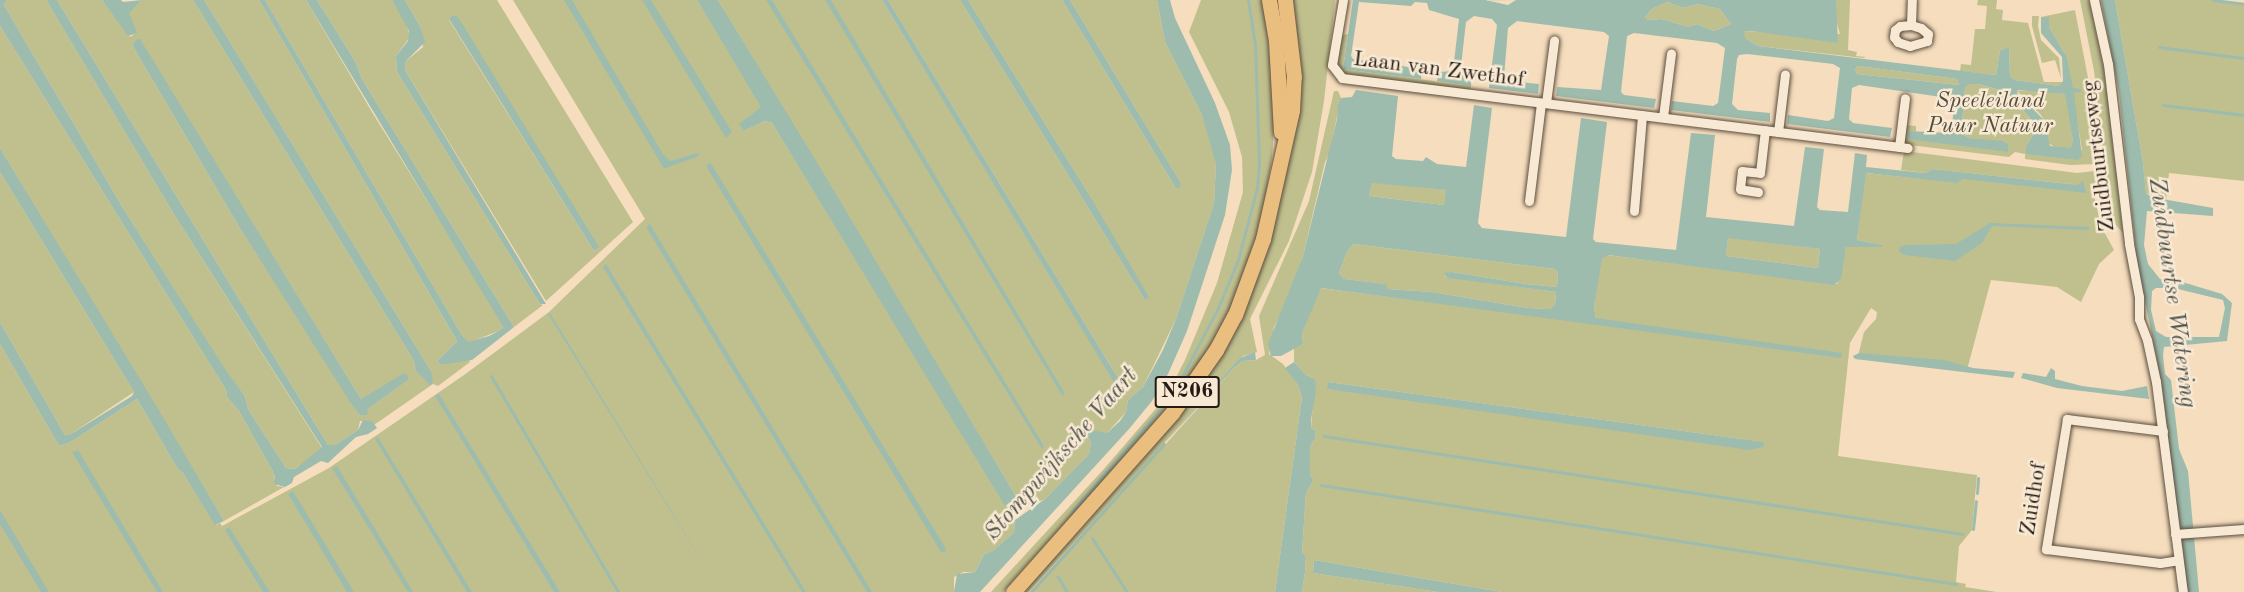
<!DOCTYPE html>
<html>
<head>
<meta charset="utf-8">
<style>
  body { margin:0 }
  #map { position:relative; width:2244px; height:592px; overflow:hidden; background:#f5ddbd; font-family:"Old Standard TT",serif }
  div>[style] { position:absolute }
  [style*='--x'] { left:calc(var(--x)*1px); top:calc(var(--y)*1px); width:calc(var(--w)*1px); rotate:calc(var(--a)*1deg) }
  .green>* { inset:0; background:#c0c08e }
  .water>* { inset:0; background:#9dbcad }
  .stream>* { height:3px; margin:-1.5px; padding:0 1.5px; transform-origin:1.5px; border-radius:1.5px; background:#9dbcad }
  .roads { filter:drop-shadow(0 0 2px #5a4c3e) drop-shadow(0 0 2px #5a4c3e) }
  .street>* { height:9px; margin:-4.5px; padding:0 4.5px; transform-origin:4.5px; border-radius:4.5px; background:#f8e9d4 }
  .primary>* { height:15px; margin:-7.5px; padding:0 7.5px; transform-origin:7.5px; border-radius:7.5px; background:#eabe7e }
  span { translate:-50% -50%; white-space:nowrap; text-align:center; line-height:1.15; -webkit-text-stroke:5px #f8e9d4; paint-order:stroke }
  .shield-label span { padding:2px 4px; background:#f8e9d4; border:2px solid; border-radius:4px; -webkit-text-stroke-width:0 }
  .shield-label { font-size:21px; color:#261b14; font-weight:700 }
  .street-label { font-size:22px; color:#261b14 }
  .park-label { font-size:22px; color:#544d39; font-style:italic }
  .water-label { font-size:24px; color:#50534a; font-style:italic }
</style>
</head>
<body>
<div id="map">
  <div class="green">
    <div style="clip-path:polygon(7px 0,46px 0,175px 216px,322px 448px,295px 469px,286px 468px,248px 409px,245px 396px,225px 370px,123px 208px,4px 5px)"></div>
    <div style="clip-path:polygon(evenodd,57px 0,102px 0,130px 37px,136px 33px,128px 13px,142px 0,193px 0,414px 361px,415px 370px,430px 384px,431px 371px,204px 0,259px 0,457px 341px,437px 361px,440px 365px,460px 360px,468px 359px,470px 362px,438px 386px,433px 384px,374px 425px,372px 421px,360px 421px,358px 430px,335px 445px,328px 445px,57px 0,139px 39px,361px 399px,408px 379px,360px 415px,238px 225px,132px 45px,139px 39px)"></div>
    <div style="clip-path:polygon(265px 0,306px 0,372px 112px,501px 320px,505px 328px,501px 330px,468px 343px,462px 335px)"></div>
    <div style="clip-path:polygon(317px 0,392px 0,406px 23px,410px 37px,396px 56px,397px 72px,540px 304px,543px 305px,514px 327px,362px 79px,355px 61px)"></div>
    <div style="clip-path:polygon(evenodd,405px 0,497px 0,633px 222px,546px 301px,405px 70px,406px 61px,423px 47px,420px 26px,405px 0,450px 18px,598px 247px,594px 251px,449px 20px,450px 18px)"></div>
    <div style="clip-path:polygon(513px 0,697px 0,762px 107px,740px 124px,744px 131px,765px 121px,772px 123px,1015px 520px,1014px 532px,993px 551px,984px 554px,975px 572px,963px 572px,954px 577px,954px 592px,0 592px,0 344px,59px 446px,69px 443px,137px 399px,177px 468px,183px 473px,216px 525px,220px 523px,222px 526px,329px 468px,464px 375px,549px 312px,645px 219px)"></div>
    <div style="clip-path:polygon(718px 0,882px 0,1115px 383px,1118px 378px,888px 0,960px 0,1145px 300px,1087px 191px,968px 0,1062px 0,1175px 187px,1181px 183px,1070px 0,1157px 0,1165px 42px,1202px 115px,1213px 144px,1216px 164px,1214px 203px,1176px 319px,1143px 387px,1128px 400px,1126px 412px,1107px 433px,1101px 434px,1090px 430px,1086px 434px,1091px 442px,1089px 454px,1045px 499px,1036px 503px,1034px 501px,1027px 506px,1019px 496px,1017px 498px)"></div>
    <div style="clip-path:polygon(1201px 0,1264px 0,1275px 114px,1272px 157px,1264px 209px,1254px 244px,1232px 304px,1215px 338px,1189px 378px,1154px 424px,1003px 592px,991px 592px,1103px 470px,1166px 397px,1185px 360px,1217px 283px,1243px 192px,1242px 157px,1229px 112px,1189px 32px)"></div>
    <div style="clip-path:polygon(1292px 0,1335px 0,1324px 101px,1312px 172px,1289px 241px,1250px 319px,1257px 352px,1243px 356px,1029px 592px,1019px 592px,1191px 400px,1217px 361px,1243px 313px,1273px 232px,1296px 115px)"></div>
    <div style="clip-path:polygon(1836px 0,1850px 0,1848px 50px,1857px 52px,1856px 56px,1866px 57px,1863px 58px,1758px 46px,1745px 38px,1743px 31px,1840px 34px,1835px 17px)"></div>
    <div style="clip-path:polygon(1978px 0,1997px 0,1996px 9px,2003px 10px,2002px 20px,2028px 23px,2044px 82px,2064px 82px,2059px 86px,2015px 80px,2010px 76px,2009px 47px,2000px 50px,1996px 75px,1960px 71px,1961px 64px,1971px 65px,1975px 29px,1985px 29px,1987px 6px,1977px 5px)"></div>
    <div style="clip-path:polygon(2080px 0,2089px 0,2104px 69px,2123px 233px,2116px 225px,2110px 211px,2094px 71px)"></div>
    <div style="clip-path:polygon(2115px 0,2214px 0,2244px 4px,2244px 181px,2169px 173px,2166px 200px,2146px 193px,2143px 163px)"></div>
    <div style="clip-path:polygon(1667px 2px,1683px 8px,1698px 4px,1720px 9px,1731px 24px,1714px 31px,1697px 24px,1688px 27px,1662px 19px,1648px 20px,1645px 17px,1652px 9px)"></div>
    <div style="clip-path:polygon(2075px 10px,2089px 83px,2098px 164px,2070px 165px,2025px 159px,2025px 154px,2015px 152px,2009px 157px,1901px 144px,1905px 125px,1916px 126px,1916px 132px,1908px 131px,1907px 139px,2008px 144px,1970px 138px,1961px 134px,1965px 88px,1970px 84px,1978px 84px,2005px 92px,2030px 118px,2033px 135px,2026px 146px,2026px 154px,2082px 150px,2067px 57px,2049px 27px,2049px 17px,2041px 17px)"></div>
    <div style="clip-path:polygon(2032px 16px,2039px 16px,2038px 26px,2041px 40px,2059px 58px,2061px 78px,2055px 60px,2042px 63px,2032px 26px)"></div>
    <div style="clip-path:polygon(0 26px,226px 390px,227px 397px,239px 411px,272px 470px,277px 486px,284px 487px,224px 521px,0 148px)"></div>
    <div style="clip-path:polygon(1348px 34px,1343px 69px,1471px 86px,1471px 91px,1346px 75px,1335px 66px,1340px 36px)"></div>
    <div style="clip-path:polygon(1858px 66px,1957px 79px,1959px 85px,1857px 74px,1855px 69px)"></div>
    <div style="clip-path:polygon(2032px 90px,2065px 94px,2068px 98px,2073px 141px,2070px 148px,2056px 148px,2047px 142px,2047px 126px,2041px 115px,2017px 91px)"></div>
    <div style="clip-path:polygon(1334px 91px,1338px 91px,1341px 98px,1329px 154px,1325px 162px,1303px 256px,1286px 304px,1274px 327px,1269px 354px,1283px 364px,1298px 385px,1302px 397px,1275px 592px,1033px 592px,1234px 368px,1243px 361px,1256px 360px,1265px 355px,1259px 316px,1309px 201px)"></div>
    <div style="clip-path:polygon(evenodd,1904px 151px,2077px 173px,2094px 171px,2097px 190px,2093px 191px,2101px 226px,2114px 250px,2099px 264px,2081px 302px,2057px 287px,1991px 280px,1967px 370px,1858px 356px,1864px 332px,1876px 319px,1877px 312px,1871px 308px,1850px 343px,1838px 456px,1977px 475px,1972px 530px,1959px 546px,1956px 582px,1966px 584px,1965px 587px,1997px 592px,1502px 592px,1314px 560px,1313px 573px,1438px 592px,1302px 592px,1305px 573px,1306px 557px,1302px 552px,1306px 493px,1314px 479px,1310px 475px,1310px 446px,1315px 439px,1316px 431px,1311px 428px,1315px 379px,1306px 375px,1294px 362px,1294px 348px,1303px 344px,1302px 334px,1320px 288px,1593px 323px,1600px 319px,1596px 318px,1594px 307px,1599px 266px,1602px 259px,1607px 255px,1837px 284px,1846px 247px,1882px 247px,1882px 245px,1857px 240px,1865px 173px,1923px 179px,1933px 172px,2078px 185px,1933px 169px,1925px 173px,1901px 170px,1904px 151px,1328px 382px,1763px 442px,1328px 389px,1328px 382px)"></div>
    <div style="clip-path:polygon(0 172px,134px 392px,71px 434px,65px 435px,0 322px)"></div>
    <div style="clip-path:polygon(1372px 182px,1447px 190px,1444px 205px,1369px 196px)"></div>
    <div style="clip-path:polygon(1728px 237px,1820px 249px,1818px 268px,1726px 256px)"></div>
    <div style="clip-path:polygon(1354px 244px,1555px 269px,1558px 273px,1557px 287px,1526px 284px,1452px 272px,1444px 276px,1556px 292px,1555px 305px,1550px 309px,1528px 308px,1432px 292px,1388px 289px,1385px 284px,1344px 279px,1339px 273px,1348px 250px)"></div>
  </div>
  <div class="water">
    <div style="clip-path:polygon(0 0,7px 0,4px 5px,123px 208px,225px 369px,245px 396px,248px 409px,286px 468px,295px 469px,322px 447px,175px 216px,46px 0,57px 0,328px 445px,335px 445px,358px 430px,363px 420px,372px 421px,377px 428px,368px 434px,356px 437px,328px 463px,321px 461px,294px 477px,292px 483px,285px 487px,274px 484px,275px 478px,272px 470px,239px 411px,227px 397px,226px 390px,0 26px)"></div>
    <div style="clip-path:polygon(102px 0,121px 0,123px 2px,142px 0,129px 13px,137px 33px,128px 36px)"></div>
    <div style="clip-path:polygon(193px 0,204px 0,225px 34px,431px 371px,433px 382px,430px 385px,415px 370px,414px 361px)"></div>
    <div style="clip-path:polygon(259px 0,265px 0,462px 335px,468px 342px,489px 336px,504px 328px,306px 0,317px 0,355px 61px,362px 79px,514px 327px,472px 360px,440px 365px,437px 361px,457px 341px)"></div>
    <div style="clip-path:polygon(392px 0,405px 0,420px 26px,425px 42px,406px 61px,405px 70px,546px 304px,540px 304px,397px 72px,396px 56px,408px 41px,409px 31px)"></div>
    <div style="clip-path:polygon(564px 0,572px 0,663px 154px,670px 161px,698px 153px,699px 156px,664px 169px)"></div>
    <div style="clip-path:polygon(642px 0,651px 0,732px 132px,726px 138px)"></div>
    <div style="clip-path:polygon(697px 0,718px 0,821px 169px,1017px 498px,1005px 506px,772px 123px,765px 121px,744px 131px,739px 124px,761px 107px)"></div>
    <div style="clip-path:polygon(766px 0,772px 0,1044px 446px,1042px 449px)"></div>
    <div style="clip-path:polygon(825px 0,831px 0,1064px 392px,1063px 397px)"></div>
    <div style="clip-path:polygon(882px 0,888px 0,1118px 378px,1115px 384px)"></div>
    <div style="clip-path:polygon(960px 0,968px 0,1087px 191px,1149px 297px,1145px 300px)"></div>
    <div style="clip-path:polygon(1062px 0,1070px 0,1181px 183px,1179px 189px,1175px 187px)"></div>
    <div style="clip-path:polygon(1157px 0,1170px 0,1175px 18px,1215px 103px,1230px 145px,1232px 170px,1225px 215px,1187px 331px,1168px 374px,1152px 401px,1129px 429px,980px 592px,954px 592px,957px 574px,975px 572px,984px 554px,993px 551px,1014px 532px,1015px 520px,1045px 499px,1089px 454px,1091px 442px,1086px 434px,1090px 430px,1107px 433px,1120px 421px,1126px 412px,1128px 400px,1143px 387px,1163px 350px,1176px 319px,1214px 203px,1216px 164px,1202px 115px,1165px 42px)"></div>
    <div style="clip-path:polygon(evenodd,1353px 0,1485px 0,1508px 5px,1516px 0,1836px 0,1838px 43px,1752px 31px,1744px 31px,1745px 38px,1758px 46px,1996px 75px,2000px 50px,2009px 47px,2010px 76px,2015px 80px,2059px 86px,2063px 81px,2062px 57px,2041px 33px,2041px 17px,2049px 17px,2049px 27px,2067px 57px,2073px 88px,2081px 89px,2081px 92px,2074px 93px,2082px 156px,2078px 160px,2026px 154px,2026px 146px,2033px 135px,2030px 118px,2006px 92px,1978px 84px,1970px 84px,1965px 88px,1961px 134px,1970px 138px,2002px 141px,2008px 144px,2008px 152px,1907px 139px,1908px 131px,1951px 133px,1955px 99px,1859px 85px,1852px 88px,1849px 119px,1853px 123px,1892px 128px,1890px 137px,1787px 124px,1788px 115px,1828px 121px,1834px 118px,1840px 68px,1833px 64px,1747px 54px,1739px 55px,1737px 59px,1732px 104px,1738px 110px,1770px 113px,1770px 122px,1671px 110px,1672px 101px,1713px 106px,1718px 103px,1725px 48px,1717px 43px,1634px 33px,1627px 36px,1621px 92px,1624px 95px,1656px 99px,1654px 108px,1556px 96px,1557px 87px,1601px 90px,1609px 36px,1604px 32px,1517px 21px,1508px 28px,1504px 77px,1508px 81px,1539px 84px,1538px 94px,1489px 88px,1497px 25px,1492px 19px,1474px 16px,1466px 22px,1461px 66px,1462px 73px,1472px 76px,1471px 86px,1437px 81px,1439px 72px,1453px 71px,1459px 19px,1429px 10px,1427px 3px,1415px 2px,1411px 6px,1359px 2px,1351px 56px,1353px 59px,1422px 69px,1421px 79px,1343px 69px,1353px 0,1667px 2px,1683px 8px,1698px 4px,1720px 9px,1731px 24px,1714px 31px,1697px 24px,1688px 27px,1662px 19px,1648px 20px,1645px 17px,1652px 9px,1667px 2px,1353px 0,1858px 66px,1957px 79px,1959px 85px,1857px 74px,1855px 69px,1858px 66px,1353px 0,2018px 90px,2065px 94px,2073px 141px,2070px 148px,2050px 146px,2044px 120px,2017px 93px,2018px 90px)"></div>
    <div style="clip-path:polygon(evenodd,2101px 0,2115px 0,2143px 163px,2146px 193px,2151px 197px,2213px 208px,2213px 216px,2147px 211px,2144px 245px,2148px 264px,2160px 279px,2179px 281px,2222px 294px,2232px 303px,2227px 341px,2164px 347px,2163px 356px,2165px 374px,2171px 380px,2179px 449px,2188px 471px,2199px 592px,2187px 592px,2160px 375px,2137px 261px,2119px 93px,2101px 0,2156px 288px,2174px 288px,2223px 300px,2225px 308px,2219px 337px,2166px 337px,2156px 331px,2151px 310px,2152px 291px,2156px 288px)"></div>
    <div style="clip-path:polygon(453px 15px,458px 17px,599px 247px,594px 251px,449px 19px)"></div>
    <div style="clip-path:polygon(137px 39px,140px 39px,361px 399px,404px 373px,407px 375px,409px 379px,368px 409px,367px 415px,360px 415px,350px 402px,238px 225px,132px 45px)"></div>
    <div style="clip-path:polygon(evenodd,1356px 90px,1398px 96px,1392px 156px,1396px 159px,1423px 161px,1426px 157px,1437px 164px,1466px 167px,1474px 105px,1492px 108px,1478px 223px,1482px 228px,1566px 237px,1581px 118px,1607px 122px,1593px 239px,1596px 242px,1676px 250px,1691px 133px,1715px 135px,1706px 217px,1794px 226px,1805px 147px,1824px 149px,1817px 207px,1820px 210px,1848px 212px,1855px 153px,1867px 155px,1866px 167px,1925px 173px,1933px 169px,2077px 185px,2083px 181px,2086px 193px,1963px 179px,1957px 183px,1866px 173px,1857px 240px,1883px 245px,1882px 247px,1846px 247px,1841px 279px,1834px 285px,1608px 255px,1602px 259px,1594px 307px,1596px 318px,1842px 353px,1841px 358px,1321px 288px,1302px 334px,1303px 344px,1281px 356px,1271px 356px,1268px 344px,1303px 256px,1337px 119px,1338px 106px,1341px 98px,1352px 97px,1356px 90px,1372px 183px,1446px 190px,1444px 205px,1369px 196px,1372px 183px,1356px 90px,1728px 238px,1820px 249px,1818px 268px,1726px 256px,1728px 238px,1356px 90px,1354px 244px,1555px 269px,1558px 273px,1557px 287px,1526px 284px,1452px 272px,1443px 273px,1448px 278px,1556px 292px,1555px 305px,1550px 309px,1528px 308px,1432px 292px,1388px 289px,1386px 284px,1344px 279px,1339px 273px,1348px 250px,1354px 244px)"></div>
    <div style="clip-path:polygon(0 148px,157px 407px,224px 521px,215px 525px,183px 473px,177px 468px,137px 399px,69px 443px,59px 446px,0 344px,0 322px,65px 435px,71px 434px,132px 396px,134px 392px,0 172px)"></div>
    <div style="clip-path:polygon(710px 162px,946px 549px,945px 553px,941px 552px,706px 166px)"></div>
    <div style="clip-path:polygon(1990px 223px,2089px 227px,2089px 230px,1992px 226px,1982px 243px,1955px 261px,1904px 255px,1899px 251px,1899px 248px,1905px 245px,1956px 244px)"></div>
    <div style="clip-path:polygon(650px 224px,872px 592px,867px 592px,646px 227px)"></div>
    <div style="clip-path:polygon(606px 264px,806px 592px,802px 592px,603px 267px)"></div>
    <div style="clip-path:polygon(550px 313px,721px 592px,548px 314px)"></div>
    <div style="clip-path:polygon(1255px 352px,1256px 360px,1243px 361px,1234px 368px,1163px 445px,1240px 358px)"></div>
    <div style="clip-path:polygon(1859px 353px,1944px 360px,1973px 368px,2015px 372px,2013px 378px,1855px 359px,1853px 356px)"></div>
    <div style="clip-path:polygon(1294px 362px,1306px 375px,1315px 379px,1316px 390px,1311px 420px,1311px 428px,1316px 431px,1315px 439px,1310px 446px,1310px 475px,1314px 479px,1306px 493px,1302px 552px,1306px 557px,1305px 573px,1302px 592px,1275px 592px,1302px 397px,1298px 385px,1285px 368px)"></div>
    <div style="clip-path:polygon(2051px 368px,2055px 371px,2055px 379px,2082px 386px,2122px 391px,2147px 386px,2149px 399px,2057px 388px,2021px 378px,2023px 373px,2046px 377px)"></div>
    <div style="clip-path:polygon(1328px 382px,1763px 442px,1764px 447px,1749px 450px,1327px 389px)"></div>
    <div style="clip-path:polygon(439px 394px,560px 592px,554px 592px,435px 396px)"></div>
    <div style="clip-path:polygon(378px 437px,472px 592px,467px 592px,375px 439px)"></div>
    <div style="clip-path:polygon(78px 450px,108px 500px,163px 592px,157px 592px,72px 452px)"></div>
    <div style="clip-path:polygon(337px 466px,413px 592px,408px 592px,332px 468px)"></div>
    <div style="clip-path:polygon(293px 491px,354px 592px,347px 592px,288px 494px)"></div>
    <div style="clip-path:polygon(0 511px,0 510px,49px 592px,41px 592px,0 524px)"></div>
    <div style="clip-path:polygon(229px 527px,261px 578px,270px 592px,263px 592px,225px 530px)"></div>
    <div style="clip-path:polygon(1314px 560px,1502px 592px,1438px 592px,1313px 573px)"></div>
  </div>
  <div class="stream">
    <div style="--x:2213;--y:0;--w:31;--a:7"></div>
    <div style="--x:2159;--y:47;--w:86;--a:7.4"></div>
    <div style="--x:2163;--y:105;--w:82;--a:7"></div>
    <div style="--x:491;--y:376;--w:251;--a:59.5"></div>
    <div style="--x:1324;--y:436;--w:646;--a:8.72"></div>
    <div style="--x:1321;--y:485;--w:643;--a:8.86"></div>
    <div style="--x:1977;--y:493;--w:15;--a:-86"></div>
    <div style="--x:1072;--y:511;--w:153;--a:-49.2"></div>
    <div style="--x:1172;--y:395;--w:98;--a:-62.1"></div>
    <div style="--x:1218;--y:308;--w:52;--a:-67.4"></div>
    <div style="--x:1238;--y:260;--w:74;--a:-75.2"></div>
    <div style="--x:1257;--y:188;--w:25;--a:-85"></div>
    <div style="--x:1259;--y:163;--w:118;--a:-91.9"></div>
    <div style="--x:1255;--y:45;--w:46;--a:-98.8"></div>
    <div style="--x:1973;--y:529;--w:28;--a:-84"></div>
    <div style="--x:1092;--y:538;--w:64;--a:57.1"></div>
    <div style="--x:1058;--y:577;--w:17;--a:59"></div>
    <div style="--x:1031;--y:592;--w:199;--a:-48.1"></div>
  </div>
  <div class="roads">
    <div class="street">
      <div style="--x:1343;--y:0;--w:66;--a:99.6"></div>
      <div style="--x:1332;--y:65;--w:16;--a:52"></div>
      <div style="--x:1342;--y:78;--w:570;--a:7.05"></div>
      <div style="--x:2094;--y:0;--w:66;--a:77.7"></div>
      <div style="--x:2108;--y:64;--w:181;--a:83.3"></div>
      <div style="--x:2129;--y:244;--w:54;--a:79.3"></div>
      <div style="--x:2139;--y:297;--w:22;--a:90"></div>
      <div style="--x:2139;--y:319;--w:22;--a:69"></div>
      <div style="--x:2147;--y:340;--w:43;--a:77.9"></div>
      <div style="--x:2156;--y:382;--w:212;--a:82.7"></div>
      <div style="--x:1911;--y:25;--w:10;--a:17"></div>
      <div style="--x:1921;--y:28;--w:9;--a:41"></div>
      <div style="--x:1928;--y:34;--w:7;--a:98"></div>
      <div style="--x:1927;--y:41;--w:18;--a:164"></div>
      <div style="--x:1910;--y:46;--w:13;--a:-162"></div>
      <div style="--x:1898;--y:42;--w:6;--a:-129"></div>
      <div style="--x:1894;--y:37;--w:7;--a:-82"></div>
      <div style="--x:1895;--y:30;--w:6;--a:-39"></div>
      <div style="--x:1900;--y:26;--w:11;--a:-5"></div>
      <div style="--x:1911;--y:25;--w:25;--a:-88"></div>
      <div style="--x:1546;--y:103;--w:63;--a:-82.6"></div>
      <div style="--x:1663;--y:117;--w:64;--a:-82.8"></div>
      <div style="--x:1778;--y:132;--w:58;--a:-83.1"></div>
      <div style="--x:1899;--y:147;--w:49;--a:-83"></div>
      <div style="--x:1758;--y:192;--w:18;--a:-171"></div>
      <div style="--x:1740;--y:189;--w:18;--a:-84"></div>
      <div style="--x:1742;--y:171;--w:18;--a:6"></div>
      <div style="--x:1760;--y:173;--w:43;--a:-83.4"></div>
      <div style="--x:1529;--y:201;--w:99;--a:-83"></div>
      <div style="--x:1634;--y:211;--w:96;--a:-85.2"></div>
      <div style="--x:2163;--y:431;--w:97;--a:-172.9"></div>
      <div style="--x:2067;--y:419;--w:132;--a:99.2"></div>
      <div style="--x:2046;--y:549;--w:115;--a:7"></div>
      <div style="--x:2160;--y:563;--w:18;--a:-9"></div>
      <div style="--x:2175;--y:534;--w:69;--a:-4.1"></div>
    </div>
    <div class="primary">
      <div style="--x:1269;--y:0;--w:41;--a:80.1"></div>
      <div style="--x:1276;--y:40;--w:92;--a:86.9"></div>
      <div style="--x:1013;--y:592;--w:239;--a:-48.4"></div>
      <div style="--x:1172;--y:413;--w:77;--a:-55.1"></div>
      <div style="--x:1216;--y:350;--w:40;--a:-62"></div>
      <div style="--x:1235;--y:315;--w:81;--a:-69.8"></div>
      <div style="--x:1263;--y:239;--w:132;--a:-77.3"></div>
      <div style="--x:1292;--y:110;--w:33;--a:-87"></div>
      <div style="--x:1294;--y:77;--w:78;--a:-96.7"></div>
    </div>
  </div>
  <div class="shield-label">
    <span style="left:1187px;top:392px">N206</span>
  </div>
  <div class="street-label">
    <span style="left:1439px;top:70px;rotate:7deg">Laan van Zwethof</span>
    <span style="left:2099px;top:156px;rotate:-97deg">Zuidbuurtseweg</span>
    <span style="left:2034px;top:499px;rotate:-81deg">Zuidhof</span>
  </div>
  <div class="park-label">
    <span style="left:1990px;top:114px">Speeleiland<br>Puur Natuur</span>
  </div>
  <div class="water-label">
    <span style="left:2171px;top:293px;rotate:82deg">Zuidbuurtse Watering</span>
    <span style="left:1062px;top:455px;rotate:-49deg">Stompwijksche Vaart</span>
  </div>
</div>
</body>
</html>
